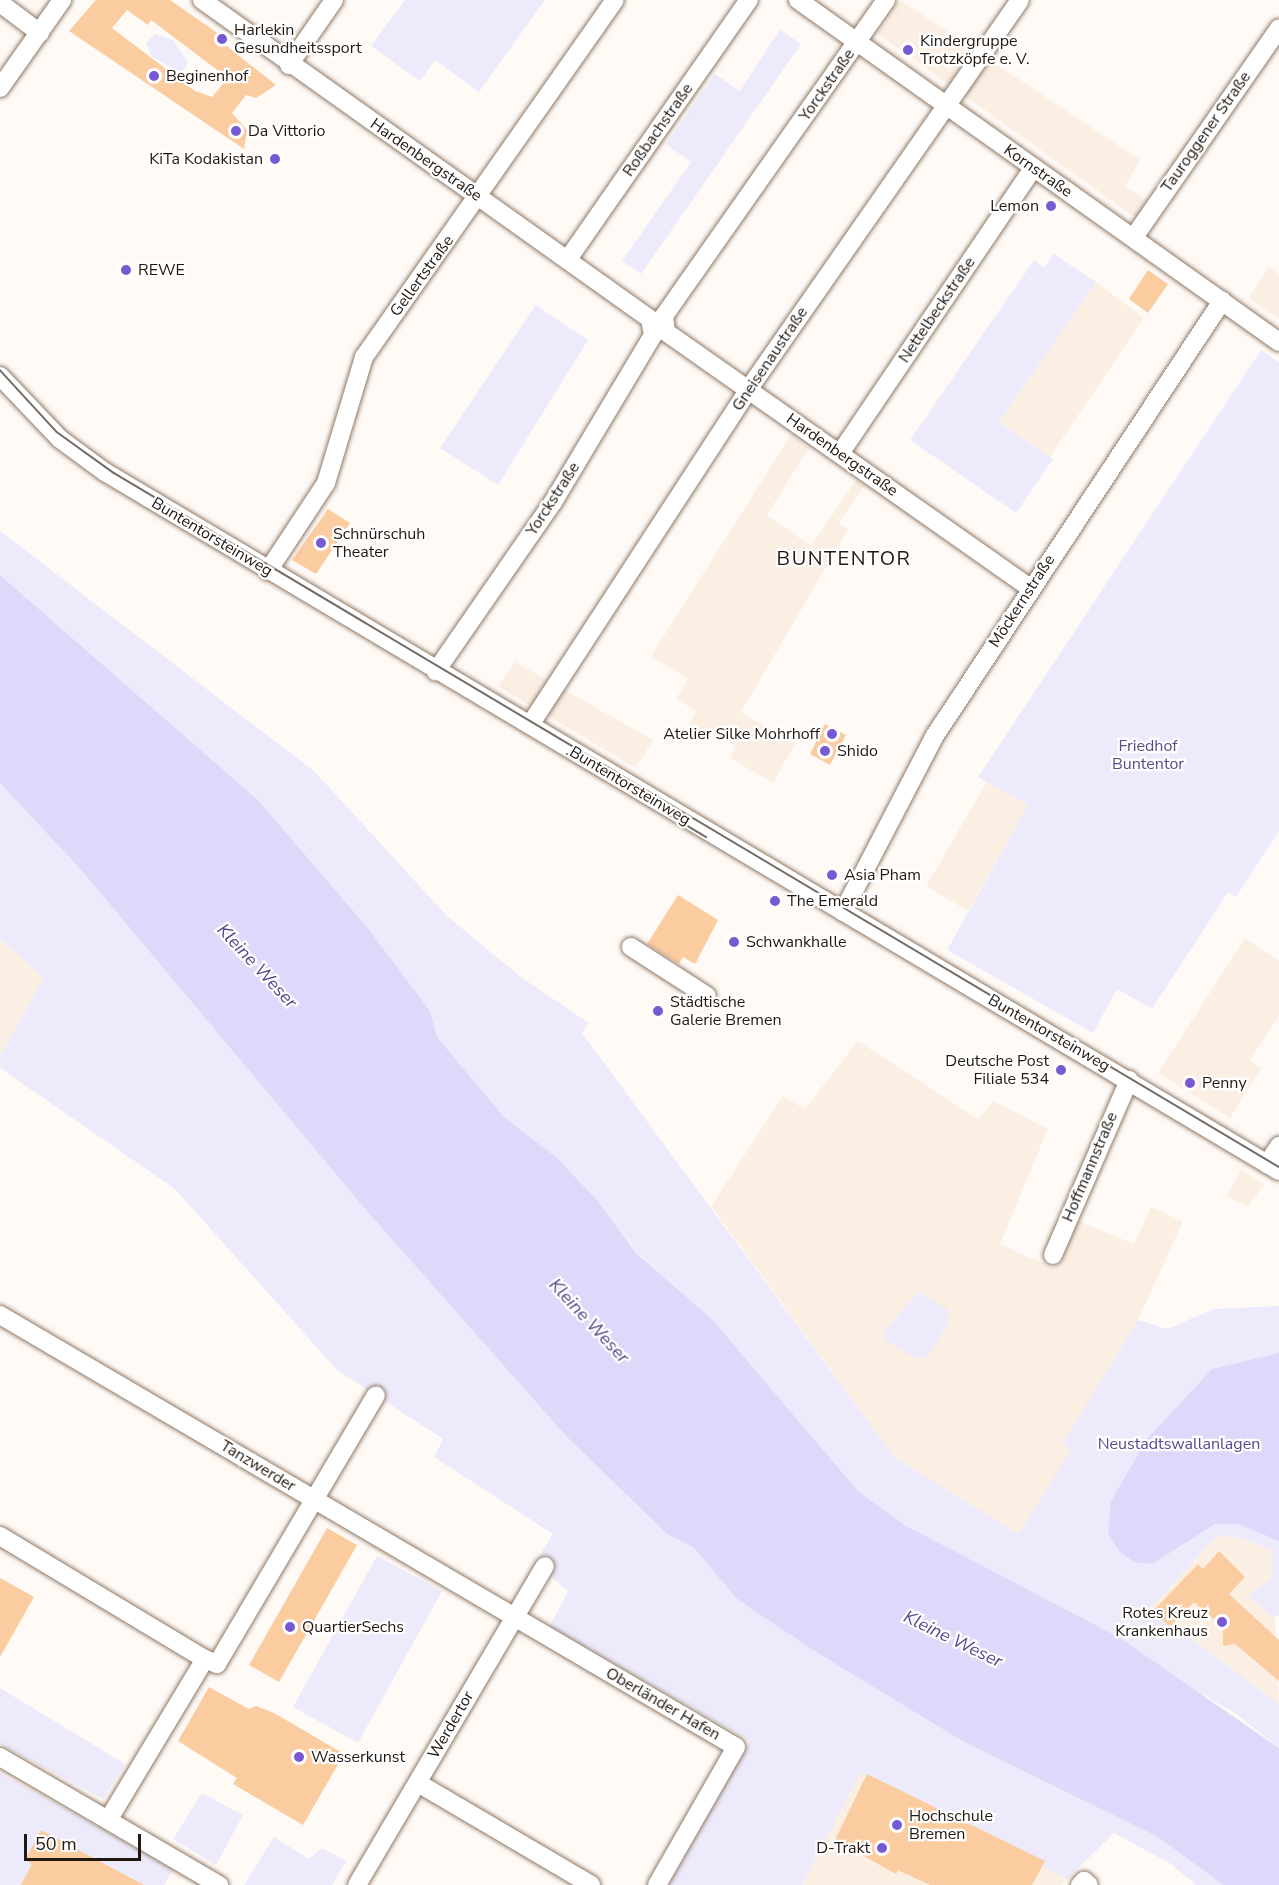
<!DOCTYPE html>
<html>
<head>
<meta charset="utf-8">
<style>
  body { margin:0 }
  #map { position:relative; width:1279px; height:1885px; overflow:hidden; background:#fffaf6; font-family:"Nunito Sans",sans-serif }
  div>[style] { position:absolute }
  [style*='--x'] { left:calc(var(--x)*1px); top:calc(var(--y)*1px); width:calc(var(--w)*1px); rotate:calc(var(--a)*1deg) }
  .built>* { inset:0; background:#fbefe4 }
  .green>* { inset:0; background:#edebfb }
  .water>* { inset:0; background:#dcd9fb }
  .building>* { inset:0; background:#fbcca0 }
  .roads { filter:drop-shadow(0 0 2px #8f7966) drop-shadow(0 0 2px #8f7966) }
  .minor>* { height:18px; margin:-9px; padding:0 9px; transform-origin:9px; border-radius:9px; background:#fff }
  .tram>* { height:1.5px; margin:-0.75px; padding:0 0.75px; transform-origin:0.75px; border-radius:0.75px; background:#736b65 }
  .dots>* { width:16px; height:16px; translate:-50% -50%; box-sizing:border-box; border:3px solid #fff; border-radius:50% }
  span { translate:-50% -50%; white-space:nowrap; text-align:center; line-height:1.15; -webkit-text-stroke:4.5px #fff; paint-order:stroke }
  .poi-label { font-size:16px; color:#211811 }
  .left { translate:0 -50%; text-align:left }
  .right { translate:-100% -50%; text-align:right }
  .street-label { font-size:16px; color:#211811 }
  .park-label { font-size:16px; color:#574a8f }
  .water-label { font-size:18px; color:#53468a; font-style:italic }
  .quarter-label { font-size:20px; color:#211811; letter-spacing:1.5px }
  .scale { position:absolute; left:24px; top:1834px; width:117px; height:27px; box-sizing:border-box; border:3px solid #211811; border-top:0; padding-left:8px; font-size:18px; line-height:21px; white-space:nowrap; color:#211811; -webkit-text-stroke:4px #fff; paint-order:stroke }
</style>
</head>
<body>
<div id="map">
  <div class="built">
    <div style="clip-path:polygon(900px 0,1140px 160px,1125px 186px,1147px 201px,1136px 218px,878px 34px)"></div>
    <div style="clip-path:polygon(1269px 267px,1279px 274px,1279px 319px,1249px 298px)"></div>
    <div style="clip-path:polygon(1096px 282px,1144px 318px,1050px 457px,999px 422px)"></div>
    <div style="clip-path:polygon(791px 435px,809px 448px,767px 515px,811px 546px,856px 480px,864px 486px,839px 523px,848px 530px,741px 712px,795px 744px,773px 783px,730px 758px,736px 746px,707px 729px,702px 735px,688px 727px,696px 711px,676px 699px,688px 679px,651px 656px)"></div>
    <div style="clip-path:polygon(515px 662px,653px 740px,636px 768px,498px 686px)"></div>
    <div style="clip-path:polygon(987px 782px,1028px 805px,968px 911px,926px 886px)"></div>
    <div style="clip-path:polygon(1245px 938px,1279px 961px,1279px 1016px,1250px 1060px,1261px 1068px,1230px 1118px,1158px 1073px)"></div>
    <div style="clip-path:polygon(0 939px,44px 978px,0 1056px)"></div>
    <div style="clip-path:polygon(858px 1041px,978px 1119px,994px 1101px,1048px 1129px,1000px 1244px,1053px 1268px,1077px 1220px,1134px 1244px,1151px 1207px,1183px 1221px,1138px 1320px,1064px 1443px,1072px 1450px,1020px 1535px,895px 1458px,711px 1206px,783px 1096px,805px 1109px)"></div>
    <div style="clip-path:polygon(1241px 1170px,1264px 1184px,1248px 1207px,1227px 1196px)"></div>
    <div style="clip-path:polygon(1217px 1536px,1242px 1538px,1272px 1550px,1279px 1704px,1150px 1608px)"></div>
    <div style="clip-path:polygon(860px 1772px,1067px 1879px,1061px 1885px,802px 1885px)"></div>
  </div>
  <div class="green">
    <div style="clip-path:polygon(405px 0,545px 0,479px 92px,435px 60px,420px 81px,371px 46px)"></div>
    <div style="clip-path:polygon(780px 29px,801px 44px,641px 274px,622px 261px,691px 162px,666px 144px,715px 74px,740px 91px)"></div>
    <div style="clip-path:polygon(155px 34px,173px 40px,188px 63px,181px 73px,152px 57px,146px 43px)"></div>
    <div style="clip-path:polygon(1054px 254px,1096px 282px,999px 422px,1053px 459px,1016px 513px,910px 440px,1034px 260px,1044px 267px)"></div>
    <div style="clip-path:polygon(536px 305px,588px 340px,498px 485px,440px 448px)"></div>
    <div style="clip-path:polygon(1261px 350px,1279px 363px,1279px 831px,1236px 897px,1228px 892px,1152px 1009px,1117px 989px,1093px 1033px,947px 950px,1028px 805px,978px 777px)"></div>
    <div style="clip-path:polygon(0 531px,315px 772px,447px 916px,522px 978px,589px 1023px,582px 1033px,895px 1458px,1019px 1534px,1071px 1450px,1063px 1443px,1138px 1320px,1167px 1329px,1214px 1309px,1279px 1306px,1279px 1616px,1271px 1616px,1248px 1595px,1271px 1579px,1272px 1550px,1242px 1538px,1217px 1536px,1150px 1608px,1279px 1704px,1279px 1748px,1235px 1713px,906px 1526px,859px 1492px,711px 1318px,637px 1253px,598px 1201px,556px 1157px,505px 1118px,437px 1037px,430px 1011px,367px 927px,259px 801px,0 575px)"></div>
    <div style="clip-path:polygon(0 783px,82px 871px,365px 1209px,565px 1435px,667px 1534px,693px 1547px,737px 1599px,964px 1742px,1158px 1837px,1223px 1885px,1196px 1885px,1171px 1864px,1114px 1833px,1067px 1879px,860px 1773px,802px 1885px,669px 1885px,750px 1741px,550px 1626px,568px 1591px,535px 1563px,553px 1534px,434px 1457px,443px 1439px,337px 1370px,175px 1189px,0 1068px,0 1056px,44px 978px,0 939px)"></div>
    <div style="clip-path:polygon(918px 1292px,947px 1309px,949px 1322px,928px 1356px,917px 1359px,886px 1341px,884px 1332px)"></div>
    <div style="clip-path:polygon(377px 1556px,442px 1591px,358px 1743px,293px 1707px)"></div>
    <div style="clip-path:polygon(0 1688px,125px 1764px,103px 1799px,0 1744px)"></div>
    <div style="clip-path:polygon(0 1773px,68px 1810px,173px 1869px,164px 1885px,0 1885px)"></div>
    <div style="clip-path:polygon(202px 1793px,243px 1815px,216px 1865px,173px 1839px)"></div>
    <div style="clip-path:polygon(274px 1837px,309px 1859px,322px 1848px,346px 1861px,332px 1885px,244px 1885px)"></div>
  </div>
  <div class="water">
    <div style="clip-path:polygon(0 575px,259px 801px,367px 927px,430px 1011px,437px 1037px,505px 1118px,556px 1157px,598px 1201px,636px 1253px,711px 1318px,859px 1492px,906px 1526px,1120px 1638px,1279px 1748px,1279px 1885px,1223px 1885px,1158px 1837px,964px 1742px,818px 1653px,737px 1599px,693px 1547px,667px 1534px,565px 1435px,365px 1209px,82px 871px,0 783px)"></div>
    <div style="clip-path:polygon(1279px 1353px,1279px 1541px,1239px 1524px,1215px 1524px,1152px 1564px,1134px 1562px,1119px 1551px,1108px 1533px,1111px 1501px,1147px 1439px,1212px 1369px)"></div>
  </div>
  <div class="building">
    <div style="clip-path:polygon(evenodd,96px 0,170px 0,226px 39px,223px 43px,276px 85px,256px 98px,246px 95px,232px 113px,247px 130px,244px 149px,69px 31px,96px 0,127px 10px,148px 25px,151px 20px,228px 78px,212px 97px,195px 91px,112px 28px,127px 10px)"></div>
    <div style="clip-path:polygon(1148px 270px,1168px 284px,1148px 313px,1129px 299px)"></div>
    <div style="clip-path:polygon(328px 509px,350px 523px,316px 574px,292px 560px)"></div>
    <div style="clip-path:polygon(825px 724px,846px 735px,830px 765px,810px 754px)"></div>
    <div style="clip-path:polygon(678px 895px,718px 920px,695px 964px,683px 957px,679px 964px,647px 944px)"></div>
    <div style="clip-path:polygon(327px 1528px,357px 1545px,279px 1682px,249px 1665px)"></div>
    <div style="clip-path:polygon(1219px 1551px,1245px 1577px,1229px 1594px,1279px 1640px,1279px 1681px,1235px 1644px,1223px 1646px,1223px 1627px,1194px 1602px,1170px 1627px,1153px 1611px,1198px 1564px,1203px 1569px)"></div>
    <div style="clip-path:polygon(0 1578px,34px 1597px,0 1657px)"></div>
    <div style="clip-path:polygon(209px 1687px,249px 1709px,256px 1706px,274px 1713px,344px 1754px,303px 1825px,233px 1784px,237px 1778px,178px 1741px)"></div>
    <div style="clip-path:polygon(867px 1774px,1045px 1861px,1032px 1885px,930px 1885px,898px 1870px,896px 1874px,835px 1840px)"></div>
    <div style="clip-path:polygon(41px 1830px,144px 1885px,21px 1885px,32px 1864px,25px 1860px)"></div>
  </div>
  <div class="roads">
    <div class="minor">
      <div style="--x:202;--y:0;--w:550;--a:35.45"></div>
      <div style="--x:650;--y:319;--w:16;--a:79"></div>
      <div style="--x:653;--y:335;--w:195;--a:120.9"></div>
      <div style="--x:553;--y:502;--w:206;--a:124.7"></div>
      <div style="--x:798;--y:0;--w:590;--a:35.41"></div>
      <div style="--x:886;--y:0;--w:386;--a:125.1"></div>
      <div style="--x:664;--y:316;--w:16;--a:83"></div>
      <div style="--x:666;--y:332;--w:445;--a:35.1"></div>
      <div style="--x:0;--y:3;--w:50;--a:36.9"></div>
      <div style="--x:289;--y:65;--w:79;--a:-55.3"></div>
      <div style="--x:0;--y:88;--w:108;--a:-54.8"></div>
      <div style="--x:1134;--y:237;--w:254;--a:-55.2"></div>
      <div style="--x:568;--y:259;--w:316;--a:-55.1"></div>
      <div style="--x:0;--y:376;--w:87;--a:46.4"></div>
      <div style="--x:60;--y:439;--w:56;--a:36.3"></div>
      <div style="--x:105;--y:472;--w:1366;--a:30.77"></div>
      <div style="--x:841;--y:452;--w:343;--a:-55.9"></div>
      <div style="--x:268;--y:571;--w:105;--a:-56.6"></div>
      <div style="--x:326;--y:483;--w:132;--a:-73.2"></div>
      <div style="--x:364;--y:357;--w:436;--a:-54.9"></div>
      <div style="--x:530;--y:725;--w:400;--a:-56.9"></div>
      <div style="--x:748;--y:390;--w:475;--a:-55.1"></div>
      <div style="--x:843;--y:912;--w:197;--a:-62.5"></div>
      <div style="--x:934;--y:737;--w:523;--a:-56.55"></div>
      <div style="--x:631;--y:947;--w:90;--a:32.8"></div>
      <div style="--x:1267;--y:1164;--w:22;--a:-56"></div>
      <div style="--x:1053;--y:1255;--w:191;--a:-66.5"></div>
      <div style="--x:0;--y:1315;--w:853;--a:30.41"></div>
      <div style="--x:736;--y:1747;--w:159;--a:119.8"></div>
      <div style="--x:0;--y:1536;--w:239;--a:31"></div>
      <div style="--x:0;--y:1757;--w:254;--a:30.3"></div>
      <div style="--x:418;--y:1783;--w:201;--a:30.5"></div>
      <div style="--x:110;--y:1817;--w:184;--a:-59"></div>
      <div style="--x:205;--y:1659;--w:13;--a:23"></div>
      <div style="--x:217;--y:1664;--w:312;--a:-59.4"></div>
      <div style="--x:357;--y:1885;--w:370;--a:-59.5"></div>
      <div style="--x:1080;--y:1885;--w:6;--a:-45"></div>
      <div style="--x:1084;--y:1881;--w:6;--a:39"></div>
    </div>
  </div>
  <div class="tram">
    <div style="--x:0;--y:370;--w:84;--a:47.4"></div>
    <div style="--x:57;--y:432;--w:70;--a:35.7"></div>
    <div style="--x:114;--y:473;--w:1356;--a:30.78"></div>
    <div style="--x:567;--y:754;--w:162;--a:30.8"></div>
  </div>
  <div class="dots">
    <div style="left:222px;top:39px;background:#7659d3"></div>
    <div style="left:908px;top:50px;background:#7659d3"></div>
    <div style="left:154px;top:76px;background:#7659d3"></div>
    <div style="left:236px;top:131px;background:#7659d3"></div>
    <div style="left:275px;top:159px;background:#7659d3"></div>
    <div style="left:1051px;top:206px;background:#7659d3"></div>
    <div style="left:126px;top:270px;background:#7659d3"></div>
    <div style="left:321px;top:543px;background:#7659d3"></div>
    <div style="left:832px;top:734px;background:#7659d3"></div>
    <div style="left:825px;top:751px;background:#7659d3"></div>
    <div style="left:832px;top:875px;background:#7659d3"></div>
    <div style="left:775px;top:901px;background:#7659d3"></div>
    <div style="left:734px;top:942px;background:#7659d3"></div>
    <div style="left:658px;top:1011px;background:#7659d3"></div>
    <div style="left:1061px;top:1070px;background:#7659d3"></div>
    <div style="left:1190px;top:1083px;background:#7659d3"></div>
    <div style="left:1222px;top:1622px;background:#7659d3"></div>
    <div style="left:290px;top:1627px;background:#7659d3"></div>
    <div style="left:299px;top:1757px;background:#7659d3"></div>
    <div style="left:897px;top:1825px;background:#7659d3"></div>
    <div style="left:882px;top:1848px;background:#7659d3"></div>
  </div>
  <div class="poi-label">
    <span class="left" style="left:234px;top:39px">Harlekin<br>Gesundheitssport</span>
    <span class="left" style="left:920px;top:50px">Kindergruppe<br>Trotzköpfe e. V.</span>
    <span class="left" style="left:166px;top:76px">Beginenhof</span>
    <span class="left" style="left:248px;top:131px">Da Vittorio</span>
    <span class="right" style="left:263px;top:159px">KiTa Kodakistan</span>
    <span class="right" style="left:1039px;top:206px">Lemon</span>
    <span class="left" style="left:138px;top:270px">REWE</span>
    <span class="left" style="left:333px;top:543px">Schnürschuh<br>Theater</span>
    <span class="right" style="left:820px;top:734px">Atelier Silke Mohrhoff</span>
    <span class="left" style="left:837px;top:751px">Shido</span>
    <span class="left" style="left:844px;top:875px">Asia Pham</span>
    <span class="left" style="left:787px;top:901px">The Emerald</span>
    <span class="left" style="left:746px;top:942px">Schwankhalle</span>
    <span class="left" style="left:670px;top:1011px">Städtische<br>Galerie Bremen</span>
    <span class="right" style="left:1049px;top:1070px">Deutsche Post<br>Filiale 534</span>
    <span class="left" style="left:1202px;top:1083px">Penny</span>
    <span class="right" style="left:1208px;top:1622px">Rotes Kreuz<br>Krankenhaus</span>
    <span class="left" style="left:302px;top:1627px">QuartierSechs</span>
    <span class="left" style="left:311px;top:1757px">Wasserkunst</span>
    <span class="left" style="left:909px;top:1825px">Hochschule<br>Bremen</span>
    <span class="right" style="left:870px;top:1848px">D-Trakt</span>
  </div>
  <div class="street-label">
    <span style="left:827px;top:85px;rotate:-55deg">Yorckstraße</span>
    <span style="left:658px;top:130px;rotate:-55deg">Roßbachstraße</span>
    <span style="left:1206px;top:132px;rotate:-55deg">Tauroggener Straße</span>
    <span style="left:426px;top:160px;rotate:35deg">Hardenbergstraße</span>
    <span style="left:1038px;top:171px;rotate:35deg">Kornstraße</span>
    <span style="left:422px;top:276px;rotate:-54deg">Gellertstraße</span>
    <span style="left:937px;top:310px;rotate:-56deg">Nettelbeckstraße</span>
    <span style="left:770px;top:359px;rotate:-56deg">Gneisenaustraße</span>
    <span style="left:842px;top:455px;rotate:35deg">Hardenbergstraße</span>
    <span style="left:553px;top:499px;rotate:-57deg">Yorckstraße</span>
    <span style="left:212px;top:537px;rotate:31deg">Buntentorsteinweg</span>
    <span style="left:1022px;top:601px;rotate:-57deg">Möckernstraße</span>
    <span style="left:630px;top:786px;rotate:31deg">Buntentorsteinweg</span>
    <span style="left:1049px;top:1033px;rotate:30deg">Buntentorsteinweg</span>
    <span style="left:1090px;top:1167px;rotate:-67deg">Hoffmannstraße</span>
    <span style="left:258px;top:1466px;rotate:31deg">Tanzwerder</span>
    <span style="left:663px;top:1704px;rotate:30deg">Oberländer Hafen</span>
    <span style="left:451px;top:1725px;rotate:-60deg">Werdertor</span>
  </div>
  <div class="park-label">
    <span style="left:1148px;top:755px">Friedhof<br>Buntentor</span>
    <span style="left:1179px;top:1444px">Neustadtswallanlagen</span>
  </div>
  <div class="water-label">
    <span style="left:257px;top:966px;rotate:47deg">Kleine Weser</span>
    <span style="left:589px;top:1321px;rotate:47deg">Kleine Weser</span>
    <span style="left:953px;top:1639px;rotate:26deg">Kleine Weser</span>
  </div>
  <div class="quarter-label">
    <span style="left:844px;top:558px">BUNTENTOR</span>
  </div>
  <div class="scale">50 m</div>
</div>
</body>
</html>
